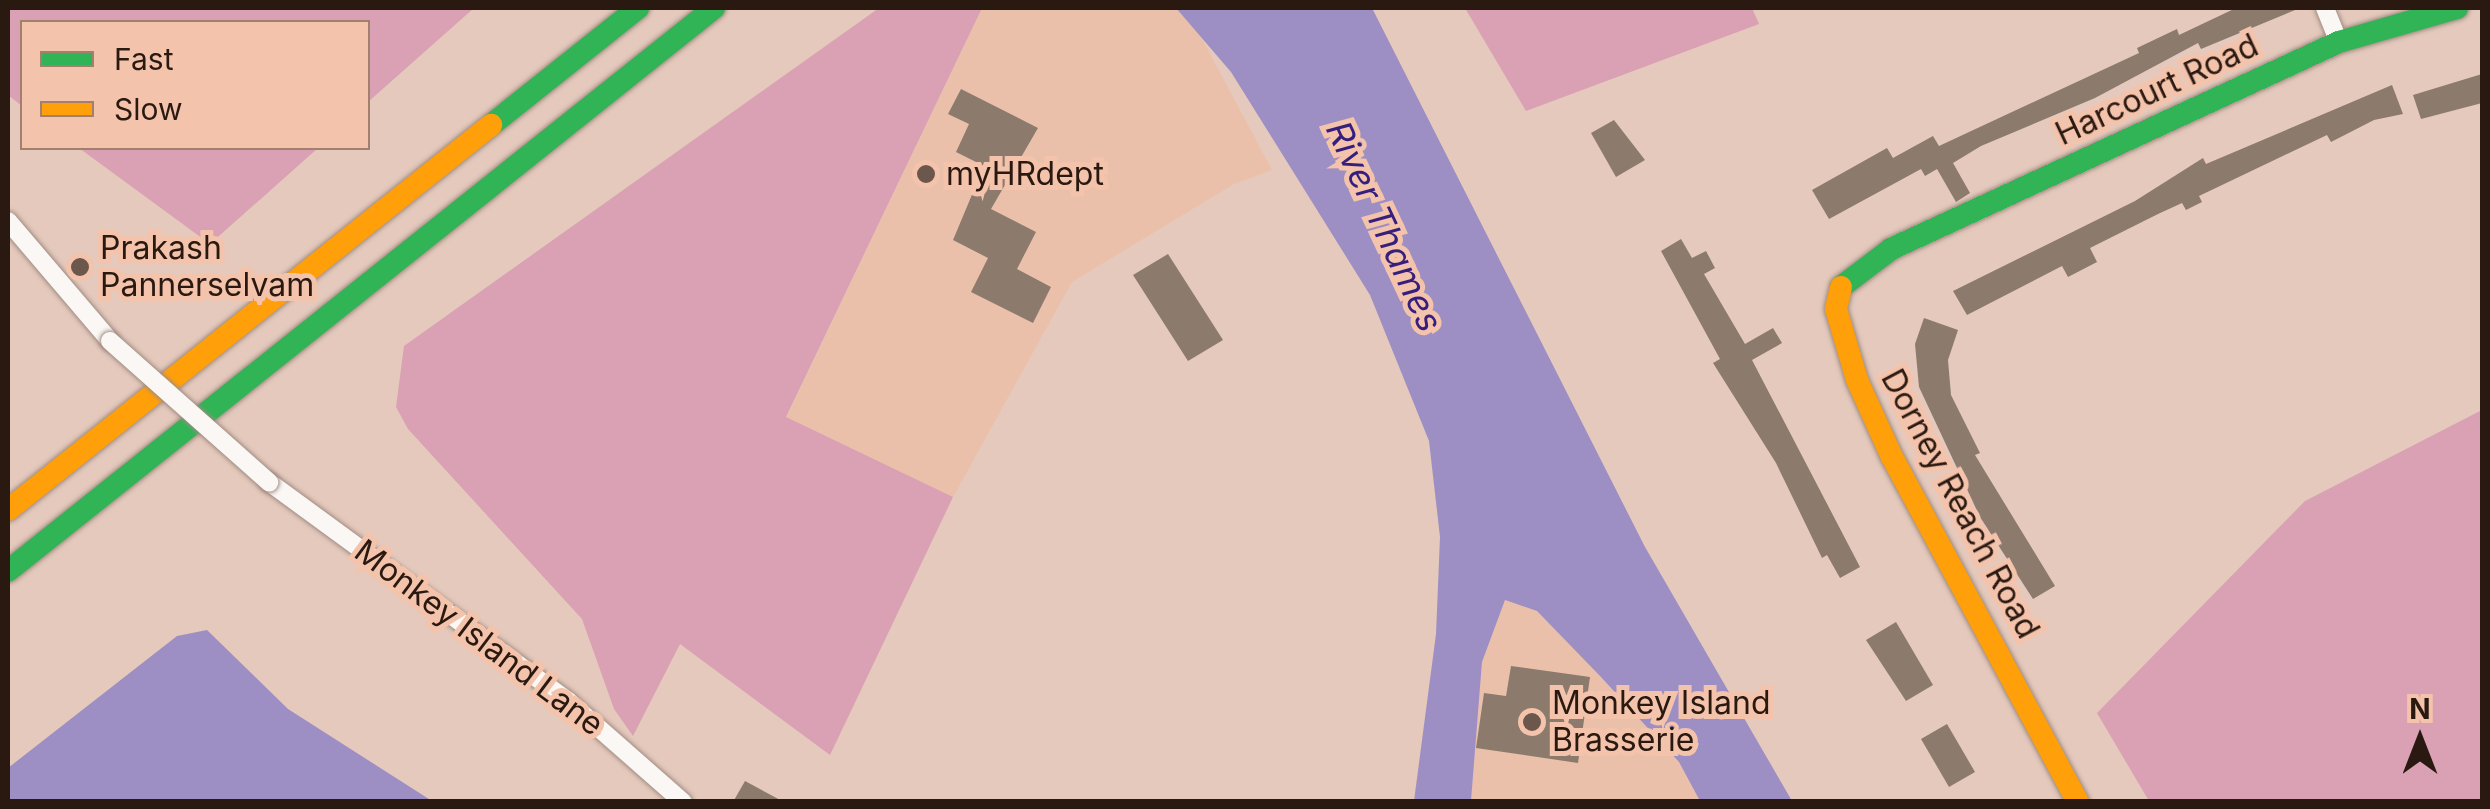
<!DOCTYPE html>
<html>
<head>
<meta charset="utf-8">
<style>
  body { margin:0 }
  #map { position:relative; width:2490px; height:809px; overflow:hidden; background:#e4c9bc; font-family:Inter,sans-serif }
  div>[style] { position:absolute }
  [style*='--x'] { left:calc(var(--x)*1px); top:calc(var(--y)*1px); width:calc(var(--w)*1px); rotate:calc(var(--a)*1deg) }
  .built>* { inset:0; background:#ebc0ab }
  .green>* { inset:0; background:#daa0b3 }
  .water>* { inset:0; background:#9d8fc3 }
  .building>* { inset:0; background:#8c7a6d }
  .roads { filter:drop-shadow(0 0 2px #a08b81) drop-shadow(0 0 2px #a08b81) }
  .street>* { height:18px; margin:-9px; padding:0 9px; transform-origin:9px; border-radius:9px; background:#fbf7f5 }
  .fast>* { height:22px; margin:-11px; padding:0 11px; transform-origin:11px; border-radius:11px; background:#30b455 }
  .slow>* { height:22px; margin:-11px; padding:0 11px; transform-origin:11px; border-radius:11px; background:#ff9f0a }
  .bridges { filter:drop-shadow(0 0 2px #a08b81) drop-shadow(0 0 2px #a08b81) }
  .street-bridge>* { height:18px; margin:-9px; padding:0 9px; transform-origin:9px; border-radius:9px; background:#fbf7f5 }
  .dots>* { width:28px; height:28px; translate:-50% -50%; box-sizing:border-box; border:5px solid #f4c3ac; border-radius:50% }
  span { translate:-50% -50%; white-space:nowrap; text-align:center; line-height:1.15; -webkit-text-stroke:10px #f4c3ac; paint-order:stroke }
  .street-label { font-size:32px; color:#2a1910 }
  .poi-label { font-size:32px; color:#2a1910 }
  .left { translate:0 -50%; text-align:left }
  .water-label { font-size:35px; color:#361e7d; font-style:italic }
  .frame { position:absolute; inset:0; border:10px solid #2a1910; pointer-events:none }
  .legend { position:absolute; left:20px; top:20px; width:350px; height:130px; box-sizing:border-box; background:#f4c3ac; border:2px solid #a37f6e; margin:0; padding:12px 18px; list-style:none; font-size:30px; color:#2a1910 }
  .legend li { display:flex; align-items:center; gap:20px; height:50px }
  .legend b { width:50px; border:2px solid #a37f6e }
  .north { position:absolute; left:2370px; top:689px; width:100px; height:100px; -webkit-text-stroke:8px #f4c3ac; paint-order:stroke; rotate:0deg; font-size:28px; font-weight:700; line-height:40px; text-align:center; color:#2a1910 }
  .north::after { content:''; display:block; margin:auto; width:35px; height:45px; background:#2a1910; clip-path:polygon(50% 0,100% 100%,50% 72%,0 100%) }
</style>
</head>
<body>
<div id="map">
  <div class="built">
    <div style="clip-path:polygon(982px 8px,1178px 8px,1201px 37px,1272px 170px,1234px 184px,1072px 282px,953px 497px,786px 418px)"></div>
    <div style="clip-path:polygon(1504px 600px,1537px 611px,1600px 676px,1679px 762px,1700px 801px,1471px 802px,1482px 662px)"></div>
  </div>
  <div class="green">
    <div style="clip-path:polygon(8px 8px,474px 8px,368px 102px,368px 22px,22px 22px,22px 106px,8px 95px)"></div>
    <div style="clip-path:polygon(879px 8px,982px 8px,786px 417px,953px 497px,830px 755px,680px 644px,633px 736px,614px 709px,582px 619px,408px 429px,396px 407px,404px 346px)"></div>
    <div style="clip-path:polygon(1465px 8px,1752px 8px,1759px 24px,1526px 111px)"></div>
    <div style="clip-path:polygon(79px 148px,318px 148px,210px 244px)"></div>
    <div style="clip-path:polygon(2482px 410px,2482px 801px,2149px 801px,2097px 713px,2305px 501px)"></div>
  </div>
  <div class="water">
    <div style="clip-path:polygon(1176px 8px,1372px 8px,1645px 547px,1792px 801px,1700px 801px,1679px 762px,1600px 676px,1537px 611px,1505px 600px,1482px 662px,1471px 801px,1414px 801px,1436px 634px,1440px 537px,1429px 441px,1370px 295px,1231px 72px)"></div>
    <div style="clip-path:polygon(207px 630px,288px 709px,432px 801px,8px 801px,8px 768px,177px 636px)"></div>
  </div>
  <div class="building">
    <div style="clip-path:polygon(2236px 8px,2300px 8px,2201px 49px,2198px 43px,2095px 98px,1981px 146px,1953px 163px,1970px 193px,1956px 202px,1937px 169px,1925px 176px,1921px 169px,1829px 219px,1812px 190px,1887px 148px,1893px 158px,1933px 136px,1939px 146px,2139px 53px,2137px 48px,2177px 29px,2179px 35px)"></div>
    <div style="clip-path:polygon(2482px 74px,2482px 103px,2421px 119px,2413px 95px)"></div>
    <div style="clip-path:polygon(2392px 85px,2403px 114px,2374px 120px,2331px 142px,2327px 135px,2199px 196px,2202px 202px,2186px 210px,2182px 203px,2158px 214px,2090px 248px,2097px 262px,2068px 277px,2062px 266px,1967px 315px,1953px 291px,2135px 201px,2203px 158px,2206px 164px)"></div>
    <div style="clip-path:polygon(961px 89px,1038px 128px,991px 209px,1036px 232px,1017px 269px,1051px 287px,1033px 323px,971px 292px,988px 258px,953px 240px,984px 166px,956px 152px,969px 124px,948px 114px)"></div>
    <div style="clip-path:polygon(1614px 120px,1645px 160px,1616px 177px,1591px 133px)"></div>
    <div style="clip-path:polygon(1681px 239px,1692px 258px,1706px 251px,1715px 268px,1704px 274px,1745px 344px,1773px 328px,1782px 343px,1752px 360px,1860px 567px,1840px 578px,1827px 555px,1822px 558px,1776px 463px,1713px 363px,1720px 359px,1661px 251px)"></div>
    <div style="clip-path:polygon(1168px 254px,1223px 340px,1188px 361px,1133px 275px)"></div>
    <div style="clip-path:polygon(1924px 318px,1958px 330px,1948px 360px,1951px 395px,1980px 453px,1975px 455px,2055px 586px,2033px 599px,1980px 517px,1919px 387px,1915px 344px)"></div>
    <div style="clip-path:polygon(1896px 622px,1933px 685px,1906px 701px,1866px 640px)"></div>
    <div style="clip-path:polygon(1511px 666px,1590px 677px,1578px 763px,1476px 748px,1484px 693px,1506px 696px)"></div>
    <div style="clip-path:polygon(1947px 724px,1975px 772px,1949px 787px,1921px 739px)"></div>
    <div style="clip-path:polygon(745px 781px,784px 802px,733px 802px)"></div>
  </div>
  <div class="roads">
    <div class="street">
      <div style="--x:2325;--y:8;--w:37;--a:68"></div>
      <div style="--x:8;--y:221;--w:157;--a:49.6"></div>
      <div style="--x:269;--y:482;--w:371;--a:36.2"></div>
      <div style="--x:568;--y:701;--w:153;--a:41.3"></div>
    </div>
    <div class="fast">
      <div style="--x:491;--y:125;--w:188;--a:-38.5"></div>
      <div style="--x:1841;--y:287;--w:63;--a:-37.2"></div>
      <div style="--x:1891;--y:249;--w:494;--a:-24.8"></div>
      <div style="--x:2339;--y:42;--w:123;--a:-16.1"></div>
      <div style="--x:8;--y:571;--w:903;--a:-38.57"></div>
    </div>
    <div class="slow">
      <div style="--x:1841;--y:287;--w:23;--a:103"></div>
      <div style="--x:1836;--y:309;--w:74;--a:73.5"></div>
      <div style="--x:1857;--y:380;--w:85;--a:65.6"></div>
      <div style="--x:1892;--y:457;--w:392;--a:61.7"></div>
      <div style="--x:8;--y:510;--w:618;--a:-38.56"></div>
    </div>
  </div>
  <div class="bridges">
    <div class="street-bridge">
      <div style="--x:110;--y:341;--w:213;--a:41.6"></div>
    </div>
  </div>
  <div class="dots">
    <div style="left:926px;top:174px;background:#6b574c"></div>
    <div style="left:80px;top:267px;background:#6b574c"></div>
    <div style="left:1532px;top:722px;background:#6b574c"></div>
  </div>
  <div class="street-label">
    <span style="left:2157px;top:90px;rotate:-25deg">Harcourt Road</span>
    <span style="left:1960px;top:504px;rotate:62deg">Dorney Reach Road</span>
    <span style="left:479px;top:638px;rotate:37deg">Monkey Island Lane</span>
  </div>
  <div class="poi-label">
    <span class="left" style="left:946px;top:174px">myHRdept</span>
    <span class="left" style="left:100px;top:267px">Prakash<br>Pannerselvam</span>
    <span class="left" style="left:1552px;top:722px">Monkey Island<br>Brasserie</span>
  </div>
  <div class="water-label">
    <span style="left:1385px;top:226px;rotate:65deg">River Thames</span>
  </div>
  <div class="frame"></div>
  <ul class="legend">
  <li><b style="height:12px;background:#30b455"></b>Fast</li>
  <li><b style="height:12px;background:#ff9f0a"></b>Slow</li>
  </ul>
  <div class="north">N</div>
</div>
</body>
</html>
